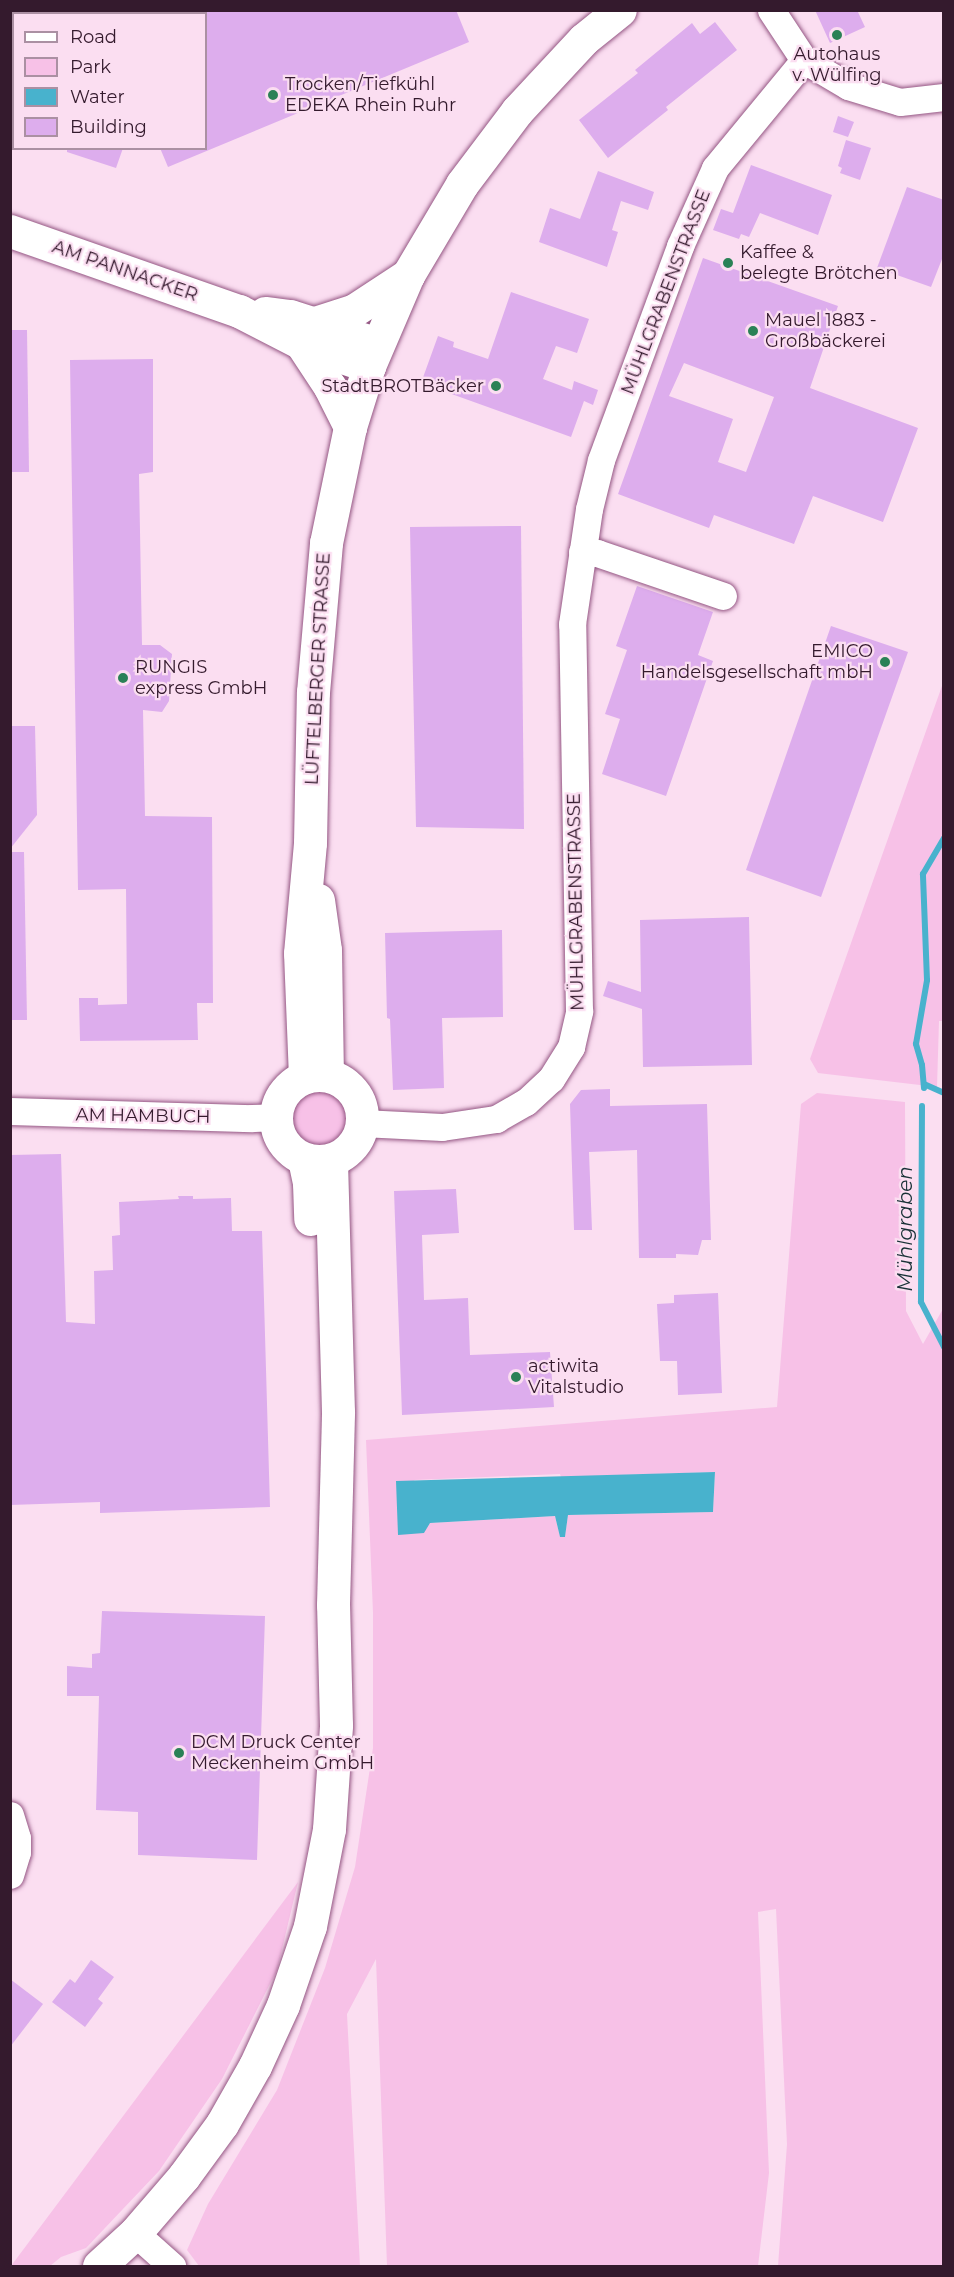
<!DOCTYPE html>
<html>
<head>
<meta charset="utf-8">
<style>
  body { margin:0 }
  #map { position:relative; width:954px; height:2277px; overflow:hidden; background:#fbdef1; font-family:Montserrat,sans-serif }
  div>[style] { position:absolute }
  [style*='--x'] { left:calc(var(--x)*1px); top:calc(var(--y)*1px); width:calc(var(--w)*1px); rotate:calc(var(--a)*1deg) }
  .green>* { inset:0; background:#f7c1e7 }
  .round { border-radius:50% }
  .water>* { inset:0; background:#48b2cd }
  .stream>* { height:6px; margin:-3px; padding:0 3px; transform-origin:3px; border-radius:3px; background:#48b2cd }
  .building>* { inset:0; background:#ddaded }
  .roads { filter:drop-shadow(0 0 2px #945683) drop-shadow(0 0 2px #945683) }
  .minor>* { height:27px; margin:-13.5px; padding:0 13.5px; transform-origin:13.5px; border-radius:13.5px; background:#fff }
  .major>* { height:33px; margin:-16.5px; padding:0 16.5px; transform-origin:16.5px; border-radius:16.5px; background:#fff }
  .major>.ring { margin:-16.5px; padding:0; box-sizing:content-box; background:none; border:33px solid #fff; border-radius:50% }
  .dots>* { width:16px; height:16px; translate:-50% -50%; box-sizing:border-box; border:3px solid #fbdef1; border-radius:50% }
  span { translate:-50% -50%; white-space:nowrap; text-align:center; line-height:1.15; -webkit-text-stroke:4.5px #fbdef1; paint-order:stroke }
  .poi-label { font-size:18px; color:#341a2d }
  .left { translate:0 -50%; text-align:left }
  .right { translate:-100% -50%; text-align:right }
  .street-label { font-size:18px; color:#341a2d }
  .water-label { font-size:20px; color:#193137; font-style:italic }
  .frame { position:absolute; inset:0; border:12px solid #341a2d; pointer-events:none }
  .legend { position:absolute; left:12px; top:12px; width:195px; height:138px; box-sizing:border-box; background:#fbdef1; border:2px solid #ab90a3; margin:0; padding:8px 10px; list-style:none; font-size:18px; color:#341a2d }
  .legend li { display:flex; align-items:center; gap:12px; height:30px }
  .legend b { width:30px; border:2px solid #ab90a3 }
</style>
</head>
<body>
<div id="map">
  <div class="green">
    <div style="clip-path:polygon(943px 683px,944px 1021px,939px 1021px,937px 1087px,818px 1073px,810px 1059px)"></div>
    <div class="round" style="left:288px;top:1087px;width:62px;height:62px"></div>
    <div style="clip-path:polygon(evenodd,817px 1093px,905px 1102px,906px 1311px,923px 1344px,944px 1307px,943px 2266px,778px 2266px,787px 2144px,776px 1909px,758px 1912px,769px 2173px,758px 2266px,387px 2266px,376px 1959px,347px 2014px,360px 2266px,199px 2266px,187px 2250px,208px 2204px,277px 2090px,325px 1968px,355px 1867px,373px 1748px,373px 1613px,366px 1440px,777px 1407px,801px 1104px,817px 1093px,715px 1472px,713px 1512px,568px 1515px,565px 1537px,560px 1537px,555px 1516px,430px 1523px,414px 1480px,560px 1474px,561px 1477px,715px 1472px)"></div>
    <div style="clip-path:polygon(298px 1882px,277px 1970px,222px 2079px,159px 2171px,86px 2248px,61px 2257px,50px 2266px,11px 2266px)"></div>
  </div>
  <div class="water">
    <div style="clip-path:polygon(715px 1472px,713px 1512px,568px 1515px,565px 1537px,560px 1537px,555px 1516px,430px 1523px,424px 1533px,398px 1535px,396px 1481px)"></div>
  </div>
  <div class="stream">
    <div style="--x:924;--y:1084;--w:22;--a:24"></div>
    <div style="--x:924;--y:1088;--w:23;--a:-95"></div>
    <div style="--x:922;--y:1065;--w:22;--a:-106"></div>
    <div style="--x:916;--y:1044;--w:65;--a:-80.2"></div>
    <div style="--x:927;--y:980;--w:106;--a:-92.2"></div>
    <div style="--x:923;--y:874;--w:42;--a:-59.7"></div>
    <div style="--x:922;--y:1106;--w:196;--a:90.3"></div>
    <div style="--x:921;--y:1302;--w:51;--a:62.9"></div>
  </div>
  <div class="building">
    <div style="clip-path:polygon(206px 10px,456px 10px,469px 42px,168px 167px,160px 148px,206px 148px)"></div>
    <div style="clip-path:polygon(815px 10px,857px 10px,865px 27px,830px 43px)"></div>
    <div style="clip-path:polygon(715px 22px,737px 50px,666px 107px,668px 110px,608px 158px,579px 120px,638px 73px,635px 70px,692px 23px,700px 34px)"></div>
    <div style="clip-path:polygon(838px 116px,854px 122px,848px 137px,833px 132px)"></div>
    <div style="clip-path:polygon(846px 140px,871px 148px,860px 180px,840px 173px,842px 168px,838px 166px)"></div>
    <div style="clip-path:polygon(67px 148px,123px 148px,116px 168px,67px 152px)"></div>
    <div style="clip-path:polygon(751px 165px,832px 195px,818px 235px,760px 213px,749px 237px,741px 234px,739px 239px,713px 230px,721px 209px,733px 213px)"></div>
    <div style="clip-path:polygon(598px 171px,654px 192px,648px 210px,621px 201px,612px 230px,618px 232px,607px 267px,539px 242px,550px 208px,580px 219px)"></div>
    <div style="clip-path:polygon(907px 187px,944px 200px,944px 254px,931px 287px,877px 268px)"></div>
    <div style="clip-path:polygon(evenodd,703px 258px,838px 306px,810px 388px,918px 428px,883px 522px,813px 496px,794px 544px,714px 515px,709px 528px,618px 494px,703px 258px,684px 363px,774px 397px,746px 472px,718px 462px,733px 419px,669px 396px,684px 363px)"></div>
    <div style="clip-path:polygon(511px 292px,589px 319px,577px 353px,556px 346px,543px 379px,572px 390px,574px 381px,598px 390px,593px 405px,584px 401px,571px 437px,421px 383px,438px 336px,454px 342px,453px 347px,488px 359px)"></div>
    <div style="clip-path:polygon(10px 330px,27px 330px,29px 472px,10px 472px)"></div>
    <div style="clip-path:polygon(153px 359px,153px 472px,139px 474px,142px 645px,160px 645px,172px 654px,169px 701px,162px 712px,143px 710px,145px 816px,212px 817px,213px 1003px,197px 1003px,198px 1040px,80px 1041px,79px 998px,98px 998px,98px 1005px,127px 1004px,126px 889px,78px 890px,70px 360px)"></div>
    <div style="clip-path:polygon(521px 526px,524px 829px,416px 827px,410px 527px)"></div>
    <div style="clip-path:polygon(637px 586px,713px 612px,698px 655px,713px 661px,666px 796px,602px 774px,620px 719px,605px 714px,627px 650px,616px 646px)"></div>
    <div style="clip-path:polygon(831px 626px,908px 652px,821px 897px,746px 870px)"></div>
    <div style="clip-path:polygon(10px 726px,35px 726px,37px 815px,10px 849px)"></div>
    <div style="clip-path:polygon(10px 852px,24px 852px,27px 1020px,10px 1020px)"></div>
    <div style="clip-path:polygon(749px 917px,752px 1065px,643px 1067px,642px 1009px,603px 996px,608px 981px,641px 992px,640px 920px)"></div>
    <div style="clip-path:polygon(502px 930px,503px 1017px,442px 1018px,444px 1088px,393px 1090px,390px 1019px,387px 1018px,385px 933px)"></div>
    <div style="clip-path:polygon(610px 1089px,610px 1106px,707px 1104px,711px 1240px,702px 1240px,698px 1255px,676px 1254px,676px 1258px,639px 1258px,637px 1150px,589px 1152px,592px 1230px,574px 1230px,570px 1104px,581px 1090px)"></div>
    <div style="clip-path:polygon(61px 1154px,66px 1322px,95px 1324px,94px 1271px,113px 1270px,112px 1236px,120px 1235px,119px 1202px,179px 1199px,178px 1196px,193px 1196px,193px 1199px,231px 1198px,232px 1231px,262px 1231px,270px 1507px,100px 1513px,100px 1502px,10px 1505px,10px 1155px)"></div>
    <div style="clip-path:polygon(456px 1189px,459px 1233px,422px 1235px,424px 1300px,468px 1298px,470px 1355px,550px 1352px,554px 1407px,402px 1415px,394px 1191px)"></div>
    <div style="clip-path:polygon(718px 1293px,722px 1393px,678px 1395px,677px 1361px,660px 1361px,657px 1304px,674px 1303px,674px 1295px)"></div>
    <div style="clip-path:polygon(102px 1611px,265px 1616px,257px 1860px,138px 1855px,138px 1812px,96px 1810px,99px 1696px,67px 1696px,67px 1666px,92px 1668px,92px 1654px,100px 1653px)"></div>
    <div style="clip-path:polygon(91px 1960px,114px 1977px,98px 1999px,103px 2003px,85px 2027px,52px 2002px,70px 1979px,75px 1983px)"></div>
    <div style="clip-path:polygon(10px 1979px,43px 2004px,10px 2047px)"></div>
  </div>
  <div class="roads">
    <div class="minor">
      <div style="--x:771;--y:10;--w:60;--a:56.6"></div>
      <div style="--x:804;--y:60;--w:51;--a:30.6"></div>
      <div style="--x:848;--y:86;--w:54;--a:17.1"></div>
      <div style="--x:900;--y:102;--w:44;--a:-6.5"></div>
      <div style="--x:582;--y:552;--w:15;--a:4"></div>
      <div style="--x:597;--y:553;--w:133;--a:18.8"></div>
      <div style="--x:10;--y:1111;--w:242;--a:1.7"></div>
      <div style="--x:252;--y:1118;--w:24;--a:-2"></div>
      <div style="--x:362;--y:1123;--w:80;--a:2.9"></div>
      <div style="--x:442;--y:1127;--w:55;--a:-8.4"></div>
      <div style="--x:496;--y:1119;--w:34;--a:-30"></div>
      <div style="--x:526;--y:1102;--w:34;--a:-43"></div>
      <div style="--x:551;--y:1079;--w:38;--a:-58"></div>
      <div style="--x:571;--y:1047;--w:37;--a:-77"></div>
      <div style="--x:579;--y:1011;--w:387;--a:-91"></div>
      <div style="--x:572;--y:624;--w:116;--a:-81.6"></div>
      <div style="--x:589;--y:509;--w:50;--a:-76.2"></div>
      <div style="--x:601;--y:460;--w:228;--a:-69.7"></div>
      <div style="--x:680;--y:246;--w:85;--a:-65.8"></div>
      <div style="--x:715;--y:168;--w:140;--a:-50.5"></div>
      <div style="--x:10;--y:1815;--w:24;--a:73"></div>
      <div style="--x:17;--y:1838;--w:14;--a:90"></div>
      <div style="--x:17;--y:1852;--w:24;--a:107"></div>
      <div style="--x:135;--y:2233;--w:50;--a:41.7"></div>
    </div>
    <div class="major">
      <div style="--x:10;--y:231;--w:243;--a:19.3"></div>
      <div style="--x:239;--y:311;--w:70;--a:27.3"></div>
      <div style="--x:301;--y:343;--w:72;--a:18.7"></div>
      <div style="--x:265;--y:313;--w:25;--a:7"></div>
      <div style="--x:290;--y:316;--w:91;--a:17.8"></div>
      <div style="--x:315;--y:323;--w:40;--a:-18"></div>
      <div style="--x:353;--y:311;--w:66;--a:-33.2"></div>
      <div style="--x:301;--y:343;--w:53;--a:56.6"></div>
      <div style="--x:330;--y:387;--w:45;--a:63.4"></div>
      <div style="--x:318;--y:900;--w:50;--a:82"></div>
      <div style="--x:325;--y:950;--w:125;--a:89.1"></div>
      <div class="ring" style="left:276px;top:1075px;width:53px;height:53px"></div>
      <div style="--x:305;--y:1077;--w:124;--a:-92.3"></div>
      <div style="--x:300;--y:953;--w:110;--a:-84.8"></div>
      <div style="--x:310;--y:843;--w:151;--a:-88.9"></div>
      <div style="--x:313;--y:692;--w:150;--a:-85"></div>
      <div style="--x:326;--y:543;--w:118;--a:-78.3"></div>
      <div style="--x:350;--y:427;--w:64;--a:-72.7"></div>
      <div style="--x:369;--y:366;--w:99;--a:-66.8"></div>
      <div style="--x:408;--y:275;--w:106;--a:-59.3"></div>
      <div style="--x:462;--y:184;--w:91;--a:-53"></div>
      <div style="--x:517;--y:111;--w:98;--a:-47.1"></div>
      <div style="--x:584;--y:39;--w:46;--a:-38.9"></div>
      <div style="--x:304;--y:1159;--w:25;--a:78"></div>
      <div style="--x:309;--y:1183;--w:36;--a:88"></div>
      <div style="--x:99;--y:2266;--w:49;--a:-42.5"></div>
      <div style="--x:135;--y:2233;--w:75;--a:-49.3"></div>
      <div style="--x:184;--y:2176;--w:64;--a:-53.8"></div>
      <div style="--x:222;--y:2124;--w:67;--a:-60.4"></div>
      <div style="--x:255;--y:2066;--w:67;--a:-65.3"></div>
      <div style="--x:283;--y:2005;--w:83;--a:-71.1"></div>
      <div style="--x:310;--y:1926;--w:99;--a:-78.9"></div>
      <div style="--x:329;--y:1829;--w:104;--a:-86.1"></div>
      <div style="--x:336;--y:1725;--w:120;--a:-91.4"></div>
      <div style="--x:333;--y:1605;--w:193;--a:-88.5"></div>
      <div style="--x:338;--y:1412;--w:252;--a:-91.6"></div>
    </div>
  </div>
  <div class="dots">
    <div style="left:837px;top:35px;background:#2a8156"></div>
    <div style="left:273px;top:95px;background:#2a8156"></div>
    <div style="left:728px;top:263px;background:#2a8156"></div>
    <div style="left:753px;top:331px;background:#2a8156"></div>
    <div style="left:496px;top:386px;background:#2a8156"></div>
    <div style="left:885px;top:662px;background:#2a8156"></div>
    <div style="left:123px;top:678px;background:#2a8156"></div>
    <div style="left:516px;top:1377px;background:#2a8156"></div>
    <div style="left:179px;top:1753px;background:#2a8156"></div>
  </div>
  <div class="poi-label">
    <span style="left:837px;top:65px">Autohaus<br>v. Wülfing</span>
    <span class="left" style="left:285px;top:95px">Trocken/Tiefkühl<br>EDEKA Rhein Ruhr</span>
    <span class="left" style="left:740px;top:263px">Kaffee &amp;<br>belegte Brötchen</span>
    <span class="left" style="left:765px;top:331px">Mauel 1883 -<br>Großbäckerei</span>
    <span class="right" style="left:484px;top:386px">StadtBROTBäcker</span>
    <span class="right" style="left:873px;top:662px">EMICO<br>Handelsgesellschaft mbH</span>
    <span class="left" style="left:135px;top:678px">RUNGIS<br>express GmbH</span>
    <span class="left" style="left:528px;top:1377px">actiwita<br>Vitalstudio</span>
    <span class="left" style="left:191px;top:1753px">DCM Druck Center<br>Meckenheim GmbH</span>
  </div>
  <div class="street-label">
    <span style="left:125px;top:271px;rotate:19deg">AM PANNACKER</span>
    <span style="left:666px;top:292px;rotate:-69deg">MÜHLGRABENSTRASSE</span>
    <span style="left:318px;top:669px;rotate:-87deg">LÜFTELBERGER STRASSE</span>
    <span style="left:576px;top:902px;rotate:-91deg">MÜHLGRABENSTRASSE</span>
    <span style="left:143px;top:1116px;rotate:1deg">AM HAMBUCH</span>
  </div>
  <div class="water-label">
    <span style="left:905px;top:1229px;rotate:-90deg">Mühlgraben</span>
  </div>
  <div class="frame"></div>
  <ul class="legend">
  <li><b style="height:8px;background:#fff"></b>Road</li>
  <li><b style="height:16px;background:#f7c1e7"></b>Park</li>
  <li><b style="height:16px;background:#48b2cd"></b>Water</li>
  <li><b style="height:16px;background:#ddaded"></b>Building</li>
  </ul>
</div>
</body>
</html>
